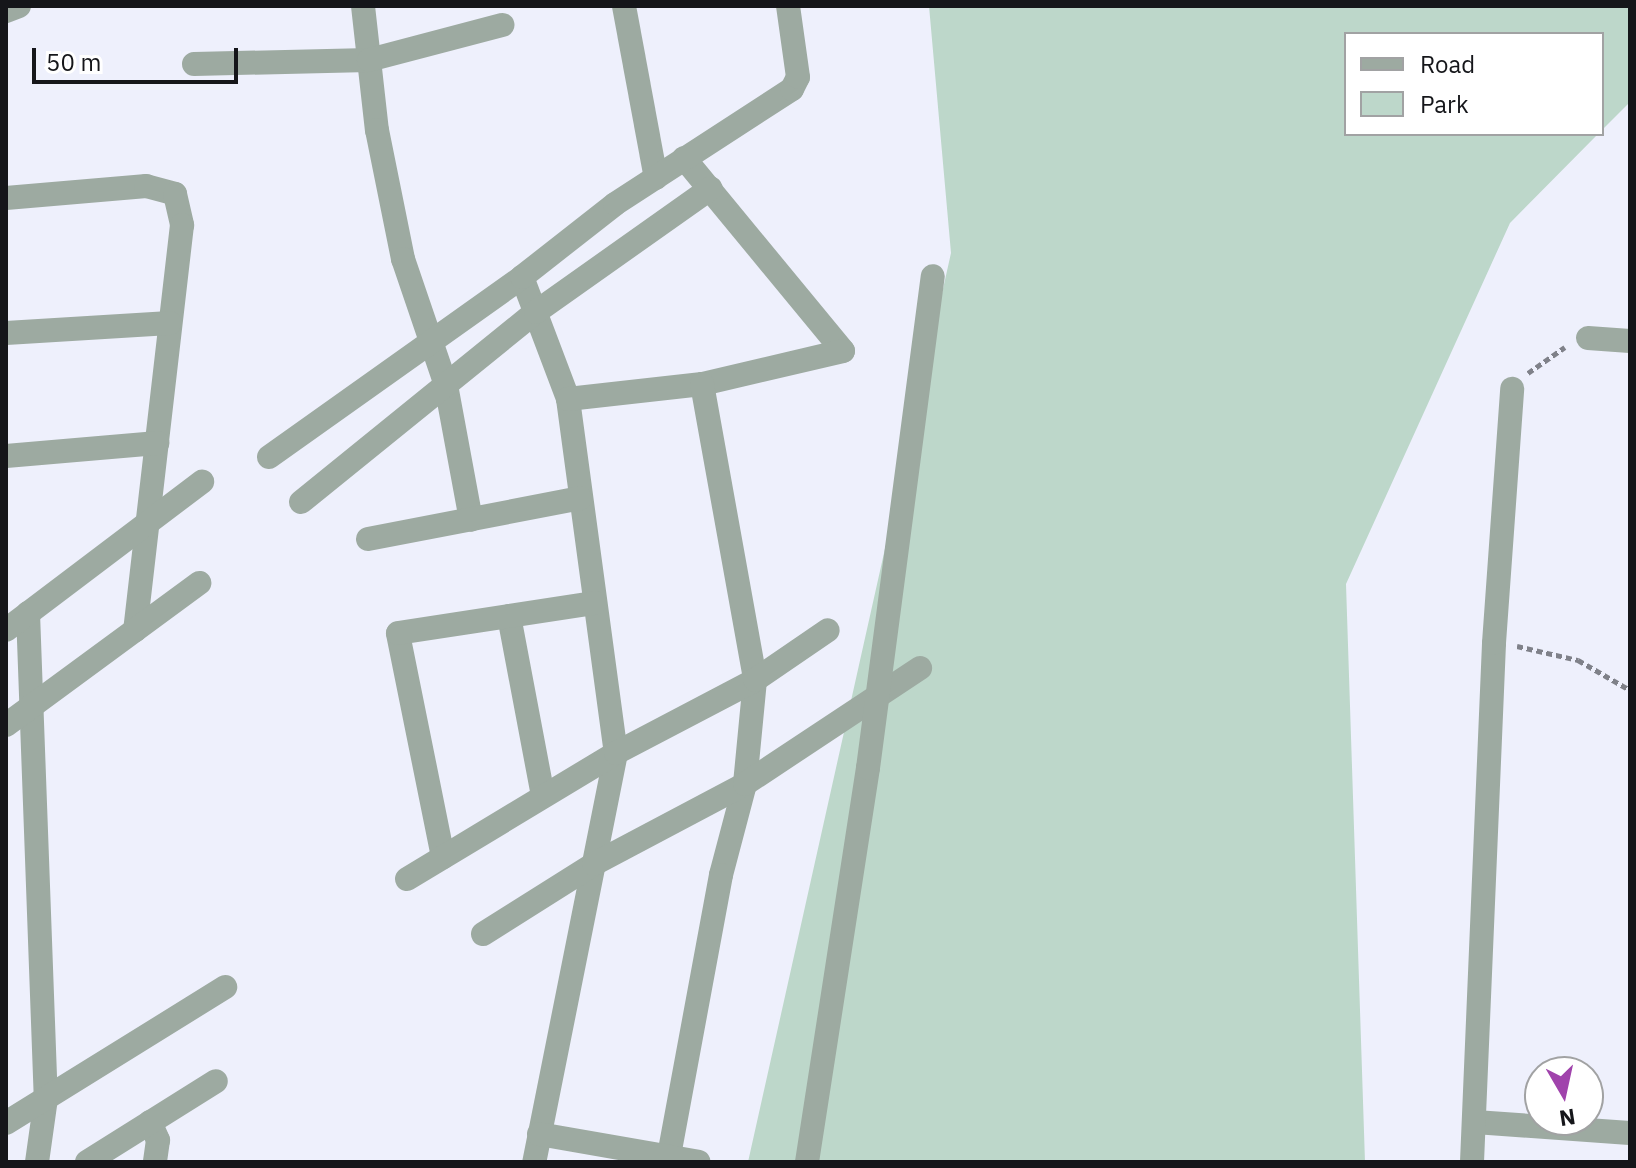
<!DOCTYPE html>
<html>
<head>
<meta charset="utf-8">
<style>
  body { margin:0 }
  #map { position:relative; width:1636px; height:1168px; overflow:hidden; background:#eef0fc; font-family:"IBM Plex Sans",sans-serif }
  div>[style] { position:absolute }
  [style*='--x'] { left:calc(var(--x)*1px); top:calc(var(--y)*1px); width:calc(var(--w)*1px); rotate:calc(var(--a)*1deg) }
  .green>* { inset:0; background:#bdd7ca }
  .path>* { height:5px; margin-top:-2.5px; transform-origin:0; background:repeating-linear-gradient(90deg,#7f8189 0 6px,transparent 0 10px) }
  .minor>* { height:24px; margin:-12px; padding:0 12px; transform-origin:12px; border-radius:12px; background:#9daaa1 }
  span { translate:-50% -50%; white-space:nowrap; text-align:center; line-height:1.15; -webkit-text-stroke:7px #fff; paint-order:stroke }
  .frame { position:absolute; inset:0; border:8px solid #15161a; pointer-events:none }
  .legend { position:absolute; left:1344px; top:32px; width:260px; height:104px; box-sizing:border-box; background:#fff; border:2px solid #a1a2a3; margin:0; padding:10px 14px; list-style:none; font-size:24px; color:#15161a }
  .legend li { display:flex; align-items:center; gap:16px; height:40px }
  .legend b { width:40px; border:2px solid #a1a2a3 }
  .north { position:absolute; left:1524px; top:1056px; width:80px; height:80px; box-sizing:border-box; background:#fff; border:2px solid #a1a2a3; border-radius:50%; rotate:171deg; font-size:22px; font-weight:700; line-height:32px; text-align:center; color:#15161a }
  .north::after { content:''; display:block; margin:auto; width:28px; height:36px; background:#a043ac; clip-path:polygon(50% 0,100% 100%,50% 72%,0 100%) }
  .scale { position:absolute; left:32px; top:48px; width:206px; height:36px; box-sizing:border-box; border:4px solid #15161a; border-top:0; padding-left:10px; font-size:24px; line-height:28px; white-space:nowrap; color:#15161a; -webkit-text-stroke:6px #fff; paint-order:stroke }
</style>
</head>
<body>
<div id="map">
  <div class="green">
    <div style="clip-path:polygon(929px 6px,1630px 6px,1630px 102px,1602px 130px,1602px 34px,1346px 34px,1346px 134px,1598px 134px,1510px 223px,1346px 584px,1365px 1162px,748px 1162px,951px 253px)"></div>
  </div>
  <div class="path">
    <div style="--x:1528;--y:373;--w:45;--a:-35.1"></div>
    <div style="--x:1517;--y:646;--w:63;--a:12.9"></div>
    <div style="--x:1578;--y:660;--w:60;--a:30"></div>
  </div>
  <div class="minor">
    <div style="--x:363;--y:6;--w:125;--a:83.6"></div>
    <div style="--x:377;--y:130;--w:132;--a:78.6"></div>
    <div style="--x:403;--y:259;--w:133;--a:71.2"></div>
    <div style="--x:446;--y:385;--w:137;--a:79.5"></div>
    <div style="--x:624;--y:6;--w:175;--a:79.5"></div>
    <div style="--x:6;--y:11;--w:14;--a:-21"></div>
    <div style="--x:194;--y:64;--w:175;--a:-1.3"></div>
    <div style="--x:369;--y:60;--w:138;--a:-14.7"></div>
    <div style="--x:684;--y:158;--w:250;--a:50.5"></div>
    <div style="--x:843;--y:351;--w:145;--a:166.8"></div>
    <div style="--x:6;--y:198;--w:141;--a:-4.9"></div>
    <div style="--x:146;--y:186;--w:30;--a:15"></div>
    <div style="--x:175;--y:194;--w:32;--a:77"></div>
    <div style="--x:182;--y:225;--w:408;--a:96.6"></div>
    <div style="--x:522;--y:277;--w:130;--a:69.3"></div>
    <div style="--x:568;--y:399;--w:357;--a:82.3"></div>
    <div style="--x:616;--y:753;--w:417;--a:101.3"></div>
    <div style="--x:6;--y:333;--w:164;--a:-3.5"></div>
    <div style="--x:1588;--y:338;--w:42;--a:4.1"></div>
    <div style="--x:568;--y:399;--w:135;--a:-6.4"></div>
    <div style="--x:702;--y:384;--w:301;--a:79.8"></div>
    <div style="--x:755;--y:680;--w:104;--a:95.5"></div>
    <div style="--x:745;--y:784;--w:94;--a:104.8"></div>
    <div style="--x:721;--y:875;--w:292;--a:100.5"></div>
    <div style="--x:6;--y:456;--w:152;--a:-4.9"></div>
    <div style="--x:269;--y:457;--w:310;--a:-35.4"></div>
    <div style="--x:522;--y:277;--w:118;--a:-38.1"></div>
    <div style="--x:615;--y:204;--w:211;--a:-33"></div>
    <div style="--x:792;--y:89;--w:13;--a:-63"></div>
    <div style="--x:798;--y:77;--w:72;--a:-98"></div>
    <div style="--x:301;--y:502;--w:302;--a:-39"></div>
    <div style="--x:536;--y:312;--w:214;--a:-35.3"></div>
    <div style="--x:368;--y:539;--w:216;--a:-10.9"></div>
    <div style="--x:28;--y:613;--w:485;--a:87.9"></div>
    <div style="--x:46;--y:1098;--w:65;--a:98"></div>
    <div style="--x:509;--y:616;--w:183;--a:79.3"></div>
    <div style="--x:6;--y:630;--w:246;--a:-37.1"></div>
    <div style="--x:6;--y:725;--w:240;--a:-36.3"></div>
    <div style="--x:443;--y:857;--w:228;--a:-101.4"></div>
    <div style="--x:398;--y:633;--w:199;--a:-8.7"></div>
    <div style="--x:407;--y:879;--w:244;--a:-31.1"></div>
    <div style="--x:616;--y:753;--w:157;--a:-27.7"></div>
    <div style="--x:755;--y:680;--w:88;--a:-34.4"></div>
    <div style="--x:483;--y:934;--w:131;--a:-32.2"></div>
    <div style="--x:594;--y:864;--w:171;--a:-27.9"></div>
    <div style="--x:745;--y:784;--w:210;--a:-33.5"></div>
    <div style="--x:150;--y:1122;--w:20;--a:66"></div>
    <div style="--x:158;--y:1140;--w:22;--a:98"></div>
    <div style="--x:1475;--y:1122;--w:155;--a:4.1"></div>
    <div style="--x:6;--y:1123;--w:258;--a:-31.8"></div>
    <div style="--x:539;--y:1134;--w:162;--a:9.9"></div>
    <div style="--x:87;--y:1162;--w:152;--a:-32.1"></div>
    <div style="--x:807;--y:1162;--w:399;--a:-81.2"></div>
    <div style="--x:868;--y:768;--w:496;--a:-82.5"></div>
    <div style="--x:1472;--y:1162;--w:519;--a:-87.57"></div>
    <div style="--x:1494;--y:643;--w:255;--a:-85.9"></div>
  </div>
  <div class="frame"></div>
  <ul class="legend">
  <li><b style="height:10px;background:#9daaa1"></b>Road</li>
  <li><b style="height:22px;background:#bdd7ca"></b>Park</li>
  </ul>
  <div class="north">N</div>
  <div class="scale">50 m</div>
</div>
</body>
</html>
